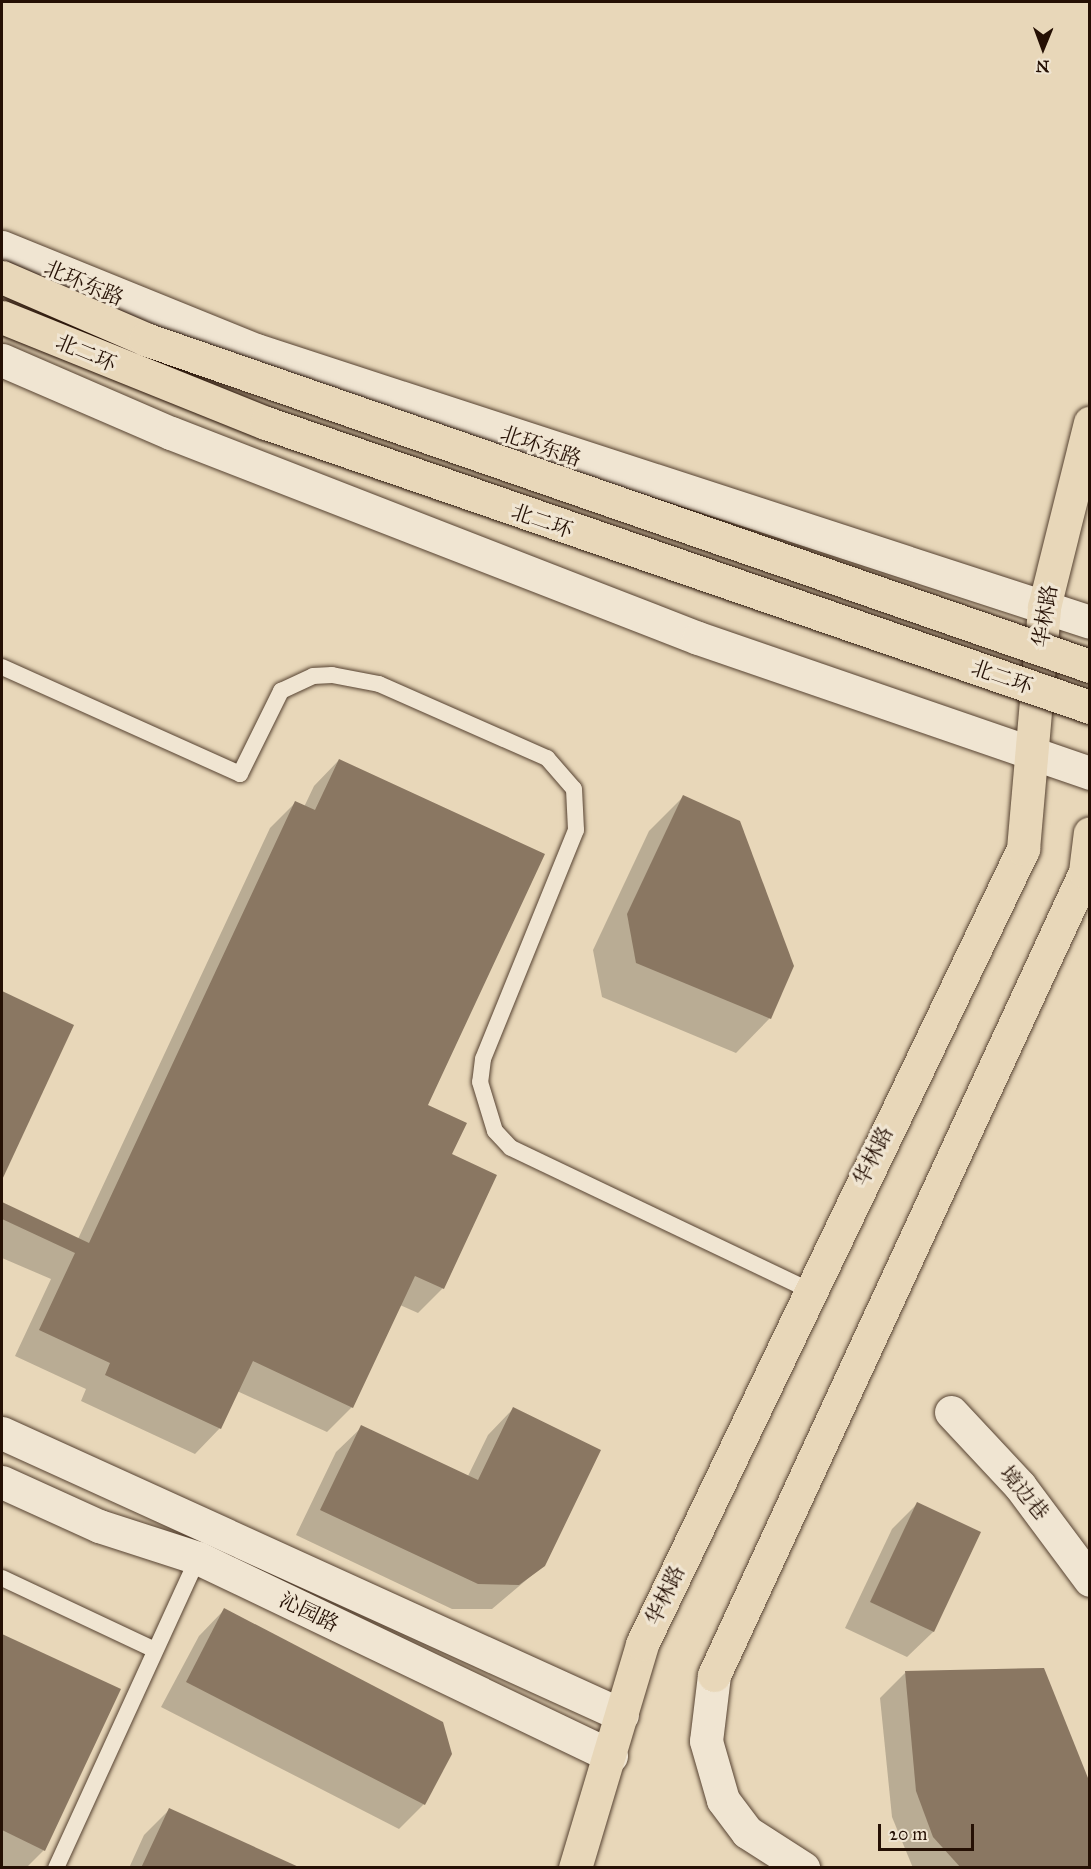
<!DOCTYPE html>
<html>
<head>
<meta charset="utf-8">
<style>
  body { margin:0 }
  #map { position:relative; width:1091px; height:1869px; overflow:hidden; background:#e8d7b9; font-family:"IM FELL Great Primer","Noto Serif SC",serif }
  div>[style] { position:absolute }
  [style*='--x'] { left:calc(var(--x)*1px); top:calc(var(--y)*1px); width:calc(var(--w)*1px); rotate:calc(var(--a)*1deg) }
  .shadow>* { inset:0; background:#0003 }
  .building>* { inset:0; background:#8a7762 }
  .roads { filter:drop-shadow(0 0 2px #564231) drop-shadow(0 0 2px #564231) }
  .lane>* { height:16px; margin:-8px; padding:0 8px; transform-origin:8px; border-radius:8px; background:#f0e5d2 }
  .secondary>* { height:33px; margin:-16.5px; padding:0 16.5px; transform-origin:16.5px; border-radius:16.5px; background:#f0e5d2 }
  .primary>* { height:33px; margin:-16.5px; padding:0 16.5px; transform-origin:16.5px; border-radius:16.5px; background:#e8d7b9 }
  .bridges { filter:drop-shadow(0 0 2px #251004) drop-shadow(0 0 2px #251004) }
  .highway-bridge>* { height:33px; margin:-16.5px; padding:0 16.5px; transform-origin:16.5px; border-radius:16.5px; background:#e8d7b9 }
  span { translate:-50% -50%; white-space:nowrap; text-align:center; line-height:1.15; -webkit-text-stroke:6px #f0e5d2; paint-order:stroke }
  .street-label { font-size:21px; color:#251004 }
  .frame { position:absolute; inset:0; border:3px solid #251004; pointer-events:none }
  .north { position:absolute; left:1013px; top:18px; width:60px; height:60px; -webkit-text-stroke:4px #f0e5d2; paint-order:stroke; rotate:181deg; font-size:16px; font-weight:700; line-height:24px; text-align:center; color:#251004 }
  .north::after { content:''; display:block; margin:auto; width:21px; height:27px; background:#251004; clip-path:polygon(50% 0,100% 100%,50% 72%,0 100%) }
  .scale { position:absolute; left:878px; top:1824px; width:96px; height:27px; box-sizing:border-box; border:3px solid #251004; border-top:0; padding-left:8px; font-size:18px; line-height:21px; white-space:nowrap; color:#251004; -webkit-text-stroke:4px #f0e5d2; paint-order:stroke }
</style>
</head>
<body>
<div id="map">
  <div class="shadow">
    <div style="clip-path:polygon(339px 760px,426px 1105px,450px 1155px,443px 1288px,418px 1313px,400px 1305px,352px 1407px,327px 1432px,237px 1391px,220px 1428px,195px 1454px,81px 1401px,86px 1389px,15px 1356px,51px 1279px,2px 1258px,2px 1204px,78px 1239px,270px 828px,295px 803px,304px 807px,314px 786px)"></div>
    <div style="clip-path:polygon(683px 797px,770px 1018px,736px 1053px,602px 997px,593px 950px,649px 831px)"></div>
    <div style="clip-path:polygon(2px 992px,72px 1025px,2px 1177px)"></div>
    <div style="clip-path:polygon(513px 1409px,544px 1565px,492px 1609px,452px 1609px,296px 1535px,336px 1452px,362px 1427px,468px 1476px,488px 1435px)"></div>
    <div style="clip-path:polygon(917px 1504px,980px 1533px,933px 1632px,907px 1657px,845px 1628px,892px 1529px)"></div>
    <div style="clip-path:polygon(224px 1610px,424px 1804px,399px 1829px,161px 1707px,199px 1636px)"></div>
    <div style="clip-path:polygon(2px 1637px,119px 1690px,44px 1850px,26px 1868px,2px 1867px)"></div>
    <div style="clip-path:polygon(905px 1673px,1090px 1868px,913px 1868px,892px 1817px,880px 1698px)"></div>
    <div style="clip-path:polygon(169px 1810px,297px 1868px,129px 1868px,144px 1835px)"></div>
  </div>
  <div class="building">
    <div style="clip-path:polygon(339px 759px,545px 854px,428px 1105px,467px 1123px,452px 1154px,497px 1175px,444px 1289px,415px 1276px,353px 1408px,253px 1361px,221px 1429px,105px 1375px,110px 1363px,39px 1330px,75px 1253px,2px 1219px,2px 1202px,89px 1243px,295px 801px,315px 810px)"></div>
    <div style="clip-path:polygon(683px 795px,740px 821px,794px 966px,771px 1019px,636px 963px,627px 914px)"></div>
    <div style="clip-path:polygon(2px 991px,74px 1025px,2px 1180px)"></div>
    <div style="clip-path:polygon(513px 1407px,601px 1450px,545px 1566px,519px 1585px,478px 1584px,320px 1510px,361px 1425px,478px 1480px)"></div>
    <div style="clip-path:polygon(917px 1502px,981px 1532px,934px 1632px,870px 1602px)"></div>
    <div style="clip-path:polygon(224px 1608px,443px 1722px,452px 1754px,425px 1805px,186px 1682px)"></div>
    <div style="clip-path:polygon(2px 1634px,121px 1689px,45px 1851px,2px 1830px)"></div>
    <div style="clip-path:polygon(1044px 1668px,1090px 1783px,1090px 1868px,961px 1868px,933px 1837px,916px 1791px,905px 1671px)"></div>
    <div style="clip-path:polygon(169px 1808px,301px 1868px,141px 1868px)"></div>
  </div>
  <div class="roads">
    <div class="lane">
      <div style="--x:2;--y:667;--w:261;--a:24.2"></div>
      <div style="--x:240;--y:774;--w:93;--a:-63.7"></div>
      <div style="--x:281;--y:691;--w:35;--a:-25"></div>
      <div style="--x:313;--y:676;--w:19;--a:-3"></div>
      <div style="--x:332;--y:675;--w:48;--a:10.8"></div>
      <div style="--x:379;--y:684;--w:184;--a:23.8"></div>
      <div style="--x:547;--y:758;--w:41;--a:48.9"></div>
      <div style="--x:574;--y:789;--w:41;--a:87.2"></div>
      <div style="--x:576;--y:830;--w:247;--a:112.1"></div>
      <div style="--x:483;--y:1059;--w:23;--a:97"></div>
      <div style="--x:480;--y:1082;--w:51;--a:73"></div>
      <div style="--x:495;--y:1131;--w:23;--a:47"></div>
      <div style="--x:511;--y:1148;--w:328;--a:25.5"></div>
      <div style="--x:2;--y:1578;--w:169;--a:25.2"></div>
      <div style="--x:56;--y:1868;--w:341;--a:-65.4"></div>
    </div>
    <div class="secondary">
      <div style="--x:2;--y:247;--w:274;--a:22.1"></div>
      <div style="--x:256;--y:350;--w:877;--a:18.06"></div>
      <div style="--x:2;--y:360;--w:184;--a:23.4"></div>
      <div style="--x:171;--y:433;--w:565;--a:21.26"></div>
      <div style="--x:698;--y:638;--w:415;--a:19"></div>
      <div style="--x:951;--y:1412;--w:101;--a:47"></div>
      <div style="--x:1020;--y:1486;--w:117;--a:53.3"></div>
      <div style="--x:2;--y:1433;--w:681;--a:24.46"></div>
      <div style="--x:2;--y:1482;--w:107;--a:24.4"></div>
      <div style="--x:99;--y:1526;--w:104;--a:17.9"></div>
      <div style="--x:198;--y:1558;--w:458;--a:25.6"></div>
      <div style="--x:714;--y:1675;--w:66;--a:96.9"></div>
      <div style="--x:706;--y:1741;--w:61;--a:73.9"></div>
      <div style="--x:723;--y:1800;--w:40;--a:53"></div>
      <div style="--x:747;--y:1832;--w:67;--a:32.7"></div>
    </div>
    <div class="primary">
      <div style="--x:714;--y:1675;--w:885;--a:-65.2"></div>
      <div style="--x:1085;--y:872;--w:39;--a:-83"></div>
      <div style="--x:575;--y:1868;--w:234;--a:-73.3"></div>
      <div style="--x:642;--y:1644;--w:882;--a:-64.39"></div>
      <div style="--x:1023;--y:849;--w:243;--a:-85"></div>
      <div style="--x:1044;--y:607;--w:190;--a:-76"></div>
    </div>
  </div>
  <div class="bridges">
    <div class="highway-bridge">
      <div style="--x:2;--y:277;--w:156;--a:23.4"></div>
      <div style="--x:145;--y:339;--w:1000;--a:19.09"></div>
      <div style="--x:2;--y:317;--w:284;--a:21.9"></div>
      <div style="--x:266;--y:423;--w:872;--a:19.02"></div>
    </div>
  </div>
  <div class="street-label">
    <span style="left:84px;top:283px;rotate:23deg">北环东路</span>
    <span style="left:86px;top:353px;rotate:23deg">北二环</span>
    <span style="left:541px;top:446px;rotate:19deg">北环东路</span>
    <span style="left:542px;top:521px;rotate:19deg">北二环</span>
    <span style="left:1045px;top:616px;rotate:-81deg">华林路</span>
    <span style="left:1002px;top:677px;rotate:19deg">北二环</span>
    <span style="left:873px;top:1156px;rotate:-64deg">华林路</span>
    <span style="left:1024px;top:1493px;rotate:50deg">境边巷</span>
    <span style="left:665px;top:1595px;rotate:-65deg">华林路</span>
    <span style="left:309px;top:1612px;rotate:26deg">沁园路</span>
  </div>
  <div class="frame"></div>
  <div class="north">N</div>
  <div class="scale">20 m</div>
</div>
</body>
</html>
